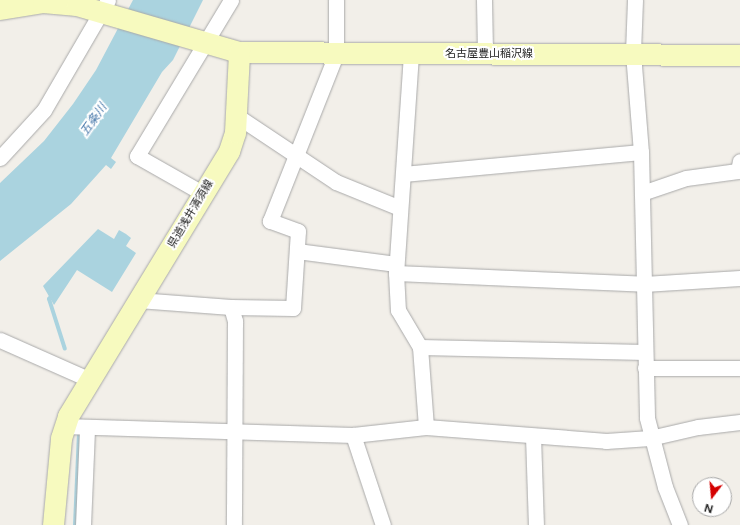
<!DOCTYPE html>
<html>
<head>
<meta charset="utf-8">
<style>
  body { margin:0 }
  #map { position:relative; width:740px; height:525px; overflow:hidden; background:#f2efe9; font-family:Figtree,"Noto Sans JP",sans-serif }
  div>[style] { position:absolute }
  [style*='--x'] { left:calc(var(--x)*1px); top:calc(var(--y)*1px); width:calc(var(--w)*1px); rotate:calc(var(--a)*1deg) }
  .water>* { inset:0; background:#aad3df }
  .stream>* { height:4px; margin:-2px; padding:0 2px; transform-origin:2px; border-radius:2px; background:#aad3df }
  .roads { filter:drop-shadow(0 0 1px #a9a9a9) drop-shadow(0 0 1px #a9a9a9) }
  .street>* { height:15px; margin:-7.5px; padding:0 7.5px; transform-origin:7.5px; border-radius:7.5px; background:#fff }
  .secondary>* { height:21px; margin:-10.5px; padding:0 10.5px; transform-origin:10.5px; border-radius:10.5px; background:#f7fabf }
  span { translate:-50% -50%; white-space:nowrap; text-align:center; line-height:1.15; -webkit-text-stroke:4px #fff; paint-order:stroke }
  .street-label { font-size:11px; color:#222 }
  .water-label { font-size:12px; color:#4a7aab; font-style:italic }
  .north { position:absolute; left:692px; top:477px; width:40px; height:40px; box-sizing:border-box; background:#fff; border:1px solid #a7a7a7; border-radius:50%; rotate:196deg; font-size:11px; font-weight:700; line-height:16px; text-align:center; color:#222 }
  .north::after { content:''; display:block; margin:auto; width:14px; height:18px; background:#d40000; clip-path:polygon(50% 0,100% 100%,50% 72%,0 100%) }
</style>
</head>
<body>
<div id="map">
  <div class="water">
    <div style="clip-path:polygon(133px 0,203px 0,173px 60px,162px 72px,111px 158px,116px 162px,111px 169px,106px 165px,71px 204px,0 261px,0 183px,44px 141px,73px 104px,96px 70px)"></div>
    <div style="clip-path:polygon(98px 229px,114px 239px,119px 230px,126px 234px,131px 238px,126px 246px,136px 253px,112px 292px,77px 270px,54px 305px,43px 286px)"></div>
  </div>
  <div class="stream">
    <div style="--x:52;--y:295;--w:5;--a:127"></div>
    <div style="--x:49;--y:299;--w:52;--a:72.3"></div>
    <div style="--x:75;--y:525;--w:92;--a:-87.5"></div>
  </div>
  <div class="roads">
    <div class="street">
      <div style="--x:484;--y:0;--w:54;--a:88.9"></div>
      <div style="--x:635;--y:0;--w:53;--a:92.2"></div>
      <div style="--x:633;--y:53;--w:99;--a:85.4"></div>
      <div style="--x:641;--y:152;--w:266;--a:88.7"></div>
      <div style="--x:647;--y:418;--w:71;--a:75.4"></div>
      <div style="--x:665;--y:487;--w:41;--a:68.5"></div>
      <div style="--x:411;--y:54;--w:220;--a:93.9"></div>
      <div style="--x:396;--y:273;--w:37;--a:87"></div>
      <div style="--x:398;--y:310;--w:43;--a:59.3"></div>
      <div style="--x:420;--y:347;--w:80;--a:85.7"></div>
      <div style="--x:237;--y:116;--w:119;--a:33.7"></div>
      <div style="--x:336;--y:182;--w:69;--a:22.1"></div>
      <div style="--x:0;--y:158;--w:65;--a:-47.5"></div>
      <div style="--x:44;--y:110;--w:127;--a:-59.8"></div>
      <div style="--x:403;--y:174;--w:239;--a:-5.3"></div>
      <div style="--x:642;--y:193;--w:46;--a:-18.8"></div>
      <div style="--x:686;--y:178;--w:52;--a:-7.7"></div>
      <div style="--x:738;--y:171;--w:10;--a:-79"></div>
      <div style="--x:204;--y:194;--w:77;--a:-150.4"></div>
      <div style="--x:137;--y:156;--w:182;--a:-58.9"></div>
      <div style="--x:297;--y:251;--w:100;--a:7.5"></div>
      <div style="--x:396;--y:273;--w:248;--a:2.5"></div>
      <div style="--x:644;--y:284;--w:96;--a:-3.6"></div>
      <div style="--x:138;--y:300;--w:93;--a:4.3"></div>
      <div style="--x:231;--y:307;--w:15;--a:74"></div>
      <div style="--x:235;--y:321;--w:204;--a:90.3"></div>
      <div style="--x:231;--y:307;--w:62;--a:0.9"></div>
      <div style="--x:293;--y:308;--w:77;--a:-86.3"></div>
      <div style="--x:298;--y:231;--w:30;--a:-160"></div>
      <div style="--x:270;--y:221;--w:180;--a:-68.4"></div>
      <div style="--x:336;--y:54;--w:54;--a:-90"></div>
      <div style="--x:0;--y:340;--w:96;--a:23.9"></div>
      <div style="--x:420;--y:347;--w:225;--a:1.3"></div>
      <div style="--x:645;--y:368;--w:95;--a:0"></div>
      <div style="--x:64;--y:426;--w:289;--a:1.8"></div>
      <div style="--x:353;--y:435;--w:73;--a:-6.3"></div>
      <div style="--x:426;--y:427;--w:181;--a:4.4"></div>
      <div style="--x:606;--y:441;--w:44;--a:-3.9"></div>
      <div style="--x:650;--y:438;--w:49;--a:-12.9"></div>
      <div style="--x:698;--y:427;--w:42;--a:-6.8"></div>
      <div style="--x:353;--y:435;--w:95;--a:71.6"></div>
      <div style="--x:533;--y:436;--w:89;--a:88.1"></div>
      <div style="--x:83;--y:525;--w:97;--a:-87.6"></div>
    </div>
    <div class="secondary">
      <div style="--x:0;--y:9;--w:44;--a:-9.2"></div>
      <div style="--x:43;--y:2;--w:34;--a:5"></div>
      <div style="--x:77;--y:5;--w:169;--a:16.2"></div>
      <div style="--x:239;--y:52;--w:501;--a:0.34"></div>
      <div style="--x:53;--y:525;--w:87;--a:-84.7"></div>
      <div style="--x:61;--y:438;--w:23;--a:-72"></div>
      <div style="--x:68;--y:416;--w:310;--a:-58.7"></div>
      <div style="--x:229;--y:151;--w:20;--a:-72"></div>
      <div style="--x:235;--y:132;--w:80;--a:-87.1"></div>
    </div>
  </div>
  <div class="street-label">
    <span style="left:489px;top:54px">名古屋豊山稲沢線</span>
    <span style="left:191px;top:214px;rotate:-59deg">県道浅井清須線</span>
  </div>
  <div class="water-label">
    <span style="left:94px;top:120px;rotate:-55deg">五条川</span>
  </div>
  <div class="north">N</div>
</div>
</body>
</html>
